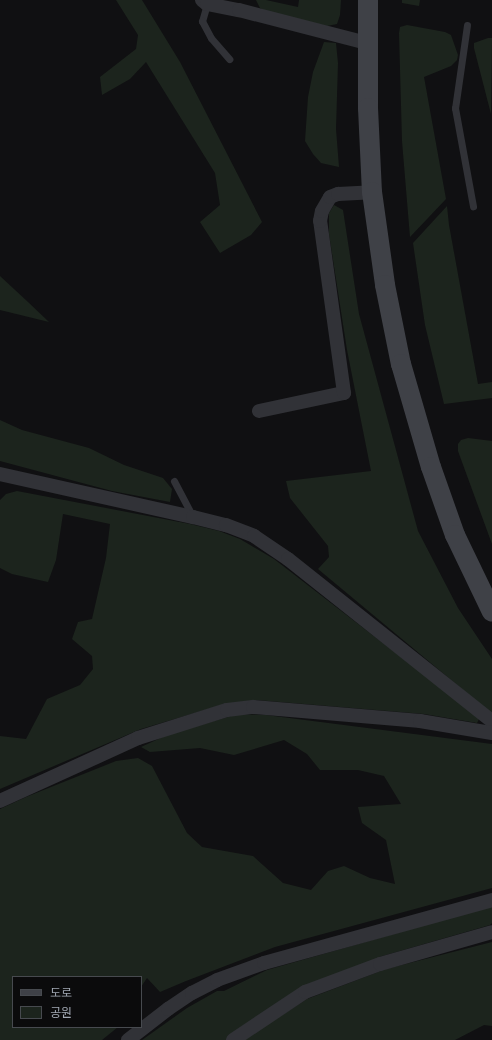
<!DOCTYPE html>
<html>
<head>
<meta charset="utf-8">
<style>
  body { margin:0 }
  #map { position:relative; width:492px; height:1040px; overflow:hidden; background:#101012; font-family:"Archivo Narrow","Noto Sans KR",sans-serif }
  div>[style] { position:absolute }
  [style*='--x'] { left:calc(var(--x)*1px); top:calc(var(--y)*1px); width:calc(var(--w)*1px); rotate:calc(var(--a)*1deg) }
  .green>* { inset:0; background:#1c241d }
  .lane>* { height:7px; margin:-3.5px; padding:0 3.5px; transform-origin:3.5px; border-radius:3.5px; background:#313237 }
  .street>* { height:14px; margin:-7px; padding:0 7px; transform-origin:7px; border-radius:7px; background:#313237 }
  .secondary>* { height:20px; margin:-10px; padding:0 10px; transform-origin:10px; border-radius:10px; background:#3f4147 }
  span { translate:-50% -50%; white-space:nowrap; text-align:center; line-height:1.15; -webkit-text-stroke:3px #0b0b0c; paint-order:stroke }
  .legend { position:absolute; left:12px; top:976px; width:130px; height:52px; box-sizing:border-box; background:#0b0b0c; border:1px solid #474a4f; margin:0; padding:5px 7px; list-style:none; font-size:12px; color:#a1a8b3 }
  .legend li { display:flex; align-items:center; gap:8px; height:20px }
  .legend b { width:20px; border:1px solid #474a4f }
</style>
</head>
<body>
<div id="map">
  <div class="green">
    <div style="clip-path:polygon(116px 0,142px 0,180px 62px,262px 222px,251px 235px,220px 253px,200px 222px,220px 205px,215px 173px,146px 62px,130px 79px,102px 95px,100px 77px,136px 49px,138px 35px)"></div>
    <div style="clip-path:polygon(256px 0,266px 0,298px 7px,299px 0,341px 0,340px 15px,337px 24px,327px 26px,270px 13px,260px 8px)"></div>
    <div style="clip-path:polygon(402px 0,420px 0,419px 6px,402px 3px)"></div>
    <div style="clip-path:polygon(407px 25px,445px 32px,451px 35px,458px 55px,457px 60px,451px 66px,424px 77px,446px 199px,410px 237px,402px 141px,399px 33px,400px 27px)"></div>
    <div style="clip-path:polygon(488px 38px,492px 38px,491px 114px,474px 48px,474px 43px)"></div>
    <div style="clip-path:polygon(324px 42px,336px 43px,338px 63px,336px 129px,339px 167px,321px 163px,313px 154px,305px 141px,308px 97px,313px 72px)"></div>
    <div style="clip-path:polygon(334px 205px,343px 210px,359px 314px,418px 531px,458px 608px,492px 659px,492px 714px,318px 569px,329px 557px,328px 546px,290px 498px,286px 481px,371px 471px,347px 350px,329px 234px,329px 213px)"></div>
    <div style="clip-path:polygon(447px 206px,449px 225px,478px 384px,492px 382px,492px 398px,444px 404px,425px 325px,413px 243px)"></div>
    <div style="clip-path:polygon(0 276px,28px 302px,49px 322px,0 310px)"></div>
    <div style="clip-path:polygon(0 420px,22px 430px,89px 448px,124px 465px,163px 478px,172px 489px,170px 502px,112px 491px,0 461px)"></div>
    <div style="clip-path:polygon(468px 438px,492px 441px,492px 544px,458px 451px,458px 444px,461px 440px)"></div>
    <div style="clip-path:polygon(17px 491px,190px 524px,219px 531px,240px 539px,274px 559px,476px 715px,479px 719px,477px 723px,424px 714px,256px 700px,225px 704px,141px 729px,0 789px,0 736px,26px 739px,47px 699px,80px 685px,93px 669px,92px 656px,72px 639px,78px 622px,92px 619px,106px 558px,110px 524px,63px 514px,56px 560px,48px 582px,12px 574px,0 568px,0 500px,6px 494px)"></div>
    <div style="clip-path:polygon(238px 714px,266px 715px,492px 744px,492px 888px,275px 947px,186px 981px,160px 992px,147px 978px,141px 987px,141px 977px,13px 977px,13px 1027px,118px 1027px,102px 1040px,0 1040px,0 809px,26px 797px,116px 761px,138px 758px,152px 766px,187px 833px,202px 847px,253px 856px,283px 883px,311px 890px,328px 871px,344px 866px,370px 878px,395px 884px,386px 840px,362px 823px,358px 807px,401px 804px,384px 776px,358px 770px,320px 770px,307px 754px,284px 740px,234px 755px,200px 748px,150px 752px,141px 747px,167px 735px)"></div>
    <div style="clip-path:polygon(492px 906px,492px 923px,490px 925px,379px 957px,231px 1034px,226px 1040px,142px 1040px,187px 1008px,217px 991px,224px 991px,267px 970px)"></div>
    <div style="clip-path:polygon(492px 942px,492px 1026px,484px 1025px,455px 1040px,243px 1040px,307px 999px,386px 969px)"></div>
  </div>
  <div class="lane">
    <div style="--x:207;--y:4;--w:18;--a:106"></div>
    <div style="--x:202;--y:21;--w:19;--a:62"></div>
    <div style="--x:211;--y:38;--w:28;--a:49"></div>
    <div style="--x:467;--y:25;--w:84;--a:98.2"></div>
    <div style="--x:455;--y:108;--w:100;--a:79.6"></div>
    <div style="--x:174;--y:481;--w:41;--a:62.2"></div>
  </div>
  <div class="street">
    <div style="--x:202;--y:0;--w:6;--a:39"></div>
    <div style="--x:207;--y:4;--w:33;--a:11"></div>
    <div style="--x:239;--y:10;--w:132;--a:14.5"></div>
    <div style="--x:259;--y:411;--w:87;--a:-12"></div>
    <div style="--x:344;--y:393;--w:174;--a:-97.9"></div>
    <div style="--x:320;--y:221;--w:10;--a:-79"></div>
    <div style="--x:322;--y:211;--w:16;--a:-60"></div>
    <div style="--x:330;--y:197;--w:9;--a:-21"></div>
    <div style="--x:338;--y:194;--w:34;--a:-3"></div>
    <div style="--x:0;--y:474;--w:198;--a:12.6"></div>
    <div style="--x:193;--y:517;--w:34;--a:14"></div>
    <div style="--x:226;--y:525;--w:30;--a:21"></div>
    <div style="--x:254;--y:536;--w:41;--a:34.1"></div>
    <div style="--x:288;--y:559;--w:260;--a:38.5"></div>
    <div style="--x:0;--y:801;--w:152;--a:-24.5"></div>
    <div style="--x:138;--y:738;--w:93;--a:-17.5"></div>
    <div style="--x:227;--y:710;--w:26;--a:-7"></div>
    <div style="--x:253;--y:707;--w:168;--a:4.8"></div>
    <div style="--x:420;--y:721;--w:73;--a:9.5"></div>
    <div style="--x:128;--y:1040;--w:51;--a:-37.8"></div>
    <div style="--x:168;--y:1009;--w:29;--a:-34"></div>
    <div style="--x:192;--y:993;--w:28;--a:-27"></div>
    <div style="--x:217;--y:980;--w:50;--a:-19.9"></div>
    <div style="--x:264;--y:963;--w:237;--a:-15.4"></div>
    <div style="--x:233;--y:1040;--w:87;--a:-33.7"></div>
    <div style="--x:305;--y:992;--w:80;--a:-20.5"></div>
    <div style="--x:380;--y:964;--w:116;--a:-15.9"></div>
  </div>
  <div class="secondary">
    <div style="--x:368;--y:0;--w:108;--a:90"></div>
    <div style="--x:368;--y:108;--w:84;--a:87.3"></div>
    <div style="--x:372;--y:192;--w:94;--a:82"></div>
    <div style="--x:385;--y:285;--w:81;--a:78.6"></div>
    <div style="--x:401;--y:364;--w:107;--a:73.8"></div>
    <div style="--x:431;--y:467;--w:72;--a:70.6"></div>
    <div style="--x:455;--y:535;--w:85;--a:64.3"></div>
  </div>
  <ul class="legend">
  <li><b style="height:5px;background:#3f4147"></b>도로</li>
  <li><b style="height:11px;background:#1c241d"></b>공원</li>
  </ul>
</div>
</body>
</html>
